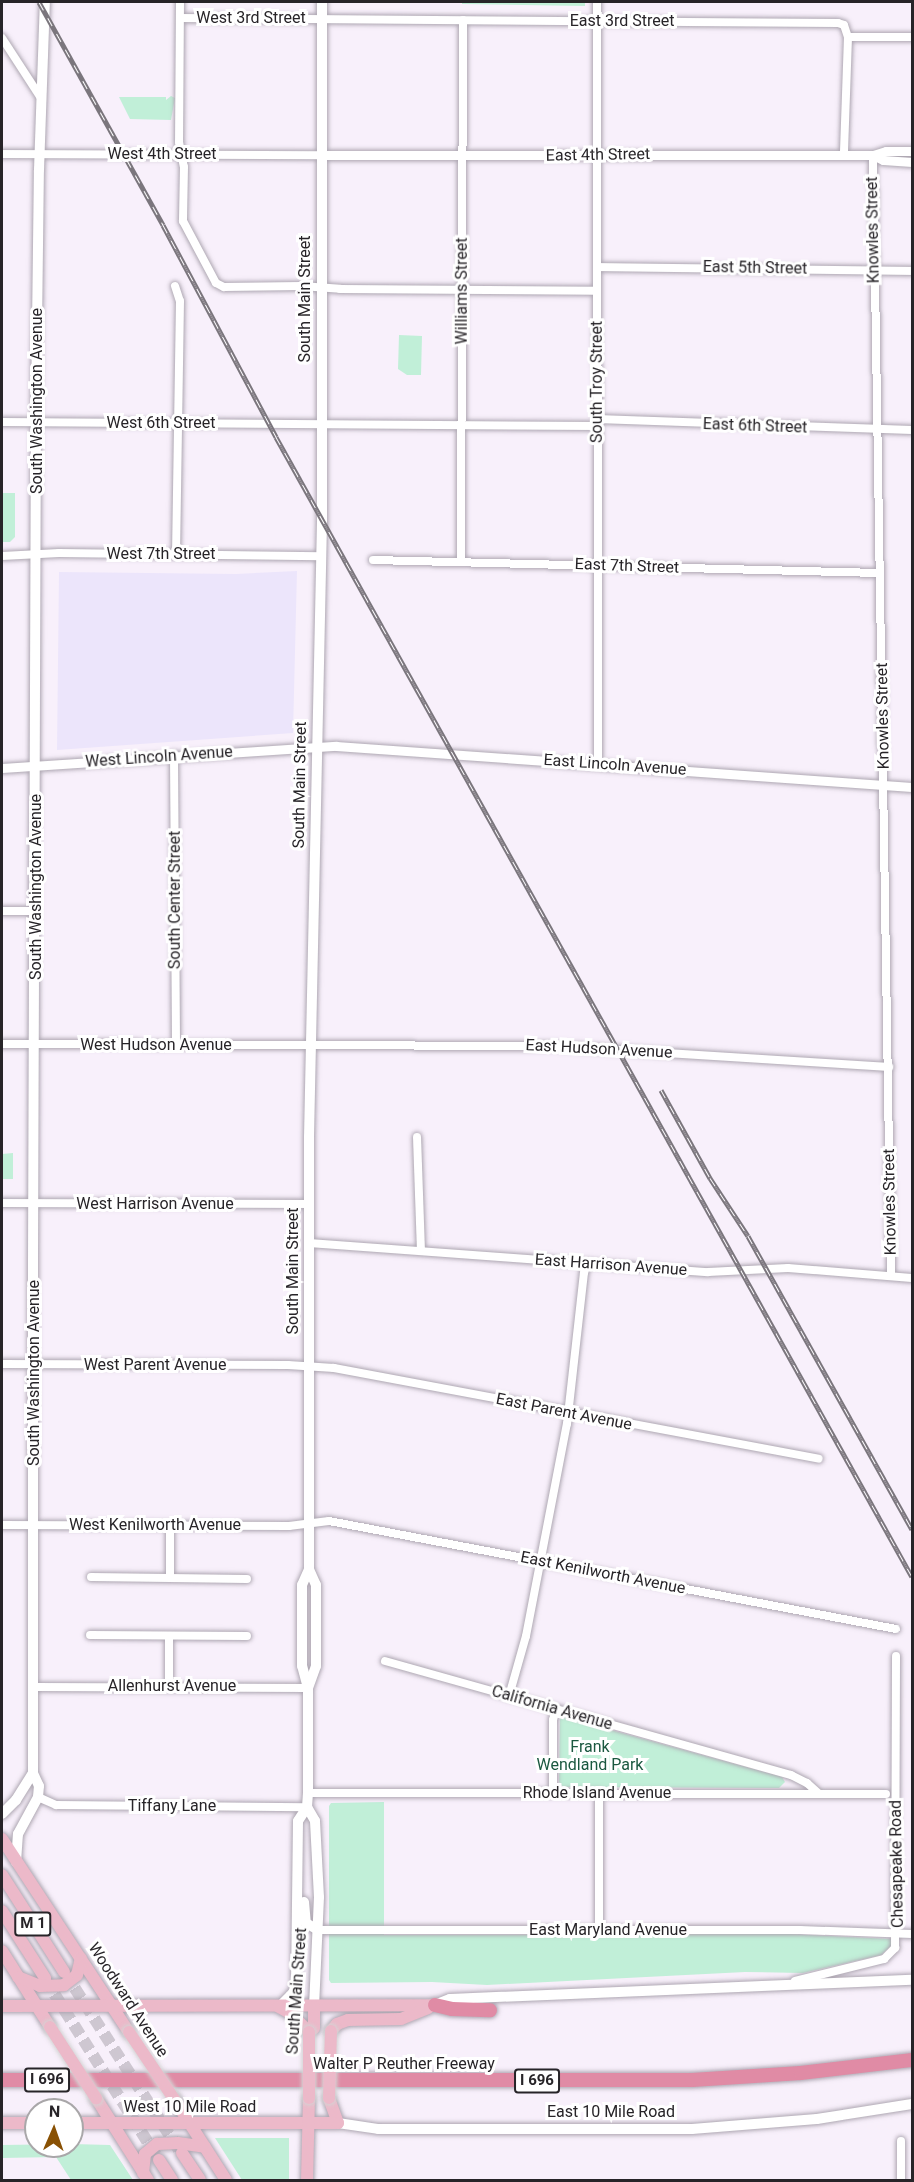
<!DOCTYPE html>
<html>
<head>
<meta charset="utf-8">
<style>
  body { margin:0 }
  #map { position:relative; width:914px; height:2182px; overflow:hidden; background:#f8f0fb; font-family:Roboto,sans-serif }
  div>[style] { position:absolute }
  [style*='--x'] { left:calc(var(--x)*1px); top:calc(var(--y)*1px); width:calc(var(--w)*1px); rotate:calc(var(--a)*1deg) }
  .education>* { inset:0; background:#ece5fb }
  .green>* { inset:0; background:#c1efd8 }
  .primary-tunnel>* { height:12px; margin-top:-6px; transform-origin:0; background:repeating-linear-gradient(90deg,#cec7d1 0 12px,transparent 0 18px) }
  .roads { filter:drop-shadow(0 0 2px #aea7b2) drop-shadow(0 0 2px #aea7b2) }
  .minor>* { height:8px; margin:-4px; padding:0 4px; transform-origin:4px; border-radius:4px; background:#fff }
  .tertiary>* { height:9px; margin:-4.5px; padding:0 4.5px; transform-origin:4.5px; border-radius:4.5px; background:#fff }
  .secondary>* { height:10px; margin:-5px; padding:0 5px; transform-origin:5px; border-radius:5px; background:#fff }
  .primary>* { height:12px; margin:-6px; padding:0 6px; transform-origin:6px; border-radius:6px; background:#ecb9c9 }
  .motorway>* { height:14px; margin:-7px; padding:0 7px; transform-origin:7px; border-radius:7px; background:#e08ba5 }
  .rail>* { height:5px; margin-top:-2.5px; transform-origin:0; background:repeating-linear-gradient(90deg,#fff 0 9px,#7b767d 0 18px); box-sizing:border-box; border-block:2px solid #7b767d }
  .bridges { filter:drop-shadow(0 0 2px #d4d3d4) drop-shadow(0 0 2px #d4d3d4) }
  .primary-bridge>* { height:12px; margin:-6px; padding:0 6px; transform-origin:6px; border-radius:6px; background:#ecb9c9 }
  span { translate:-50% -50%; white-space:nowrap; text-align:center; line-height:1.15; -webkit-text-stroke:6px #fff; paint-order:stroke }
  .shield-label span { padding:2px 4px; background:#fff; border:2px solid; border-radius:4px; -webkit-text-stroke-width:0 }
  .shield-label { font-size:15px; color:#272428; font-weight:700 }
  .street-label { font-size:16px; color:#272428 }
  .park-label { font-size:16px; color:#1b5840 }
  .frame { position:absolute; inset:0; border:3px solid #272428; pointer-events:none }
  .north { position:absolute; left:24px; top:2098px; width:60px; height:60px; box-sizing:border-box; background:#fff; border:2px solid #a9a7a9; border-radius:50%; rotate:2deg; font-size:16px; font-weight:700; line-height:24px; text-align:center; color:#272428 }
  .north::after { content:''; display:block; margin:auto; width:21px; height:27px; background:#895104; clip-path:polygon(50% 0,100% 100%,50% 72%,0 100%) }
</style>
</head>
<body>
<div id="map">
  <div class="education">
    <div style="clip-path:polygon(297px 571px,293px 733px,57px 750px,59px 572px,236px 574px)"></div>
  </div>
  <div class="green">
    <div style="clip-path:polygon(462px 2px,585px 2px,585px 6px,462px 4px)"></div>
    <div style="clip-path:polygon(171px 96px,175px 98px,171px 120px,130px 119px,119px 97px,166px 97px,166px 100px)"></div>
    <div style="clip-path:polygon(399px 335px,422px 336px,421px 375px,407px 375px,398px 369px)"></div>
    <div style="clip-path:polygon(2px 493px,15px 493px,15px 537px,10px 542px,2px 542px)"></div>
    <div style="clip-path:polygon(13px 1153px,13px 1179px,2px 1179px,2px 1154px)"></div>
    <div style="clip-path:polygon(560px 1716px,782px 1777px,785px 1782px,779px 1788px,563px 1787px,559px 1782px)"></div>
    <div style="clip-path:polygon(384px 1802px,384px 1935px,790px 1934px,891px 1939px,891px 1946px,881px 1955px,803px 1973px,745px 1972px,487px 1985px,432px 1982px,331px 1983px,329px 1980px,329px 1806px,331px 1803px)"></div>
    <div style="clip-path:polygon(215px 2138px,289px 2138px,289px 2180px,242px 2180px)"></div>
    <div style="clip-path:polygon(72px 2144px,110px 2145px,133px 2180px,71px 2180px,56px 2157px,2px 2158px,2px 2145px)"></div>
  </div>
  <div class="primary-tunnel">
    <div style="--x:65;--y:1973;--w:211;--a:57.2"></div>
    <div style="--x:45;--y:1979;--w:208;--a:57.8"></div>
  </div>
  <div class="roads">
    <div class="minor">
      <div style="--x:180;--y:2;--w:140;--a:90.4"></div>
      <div style="--x:179;--y:142;--w:25;--a:79"></div>
      <div style="--x:184;--y:167;--w:54;--a:91.1"></div>
      <div style="--x:183;--y:221;--w:70;--a:62"></div>
      <div style="--x:216;--y:283;--w:9;--a:27"></div>
      <div style="--x:224;--y:287;--w:77;--a:-0.7"></div>
      <div style="--x:301;--y:286;--w:39;--a:4"></div>
      <div style="--x:340;--y:289;--w:257;--a:0.4"></div>
      <div style="--x:597;--y:2;--w:761;--a:89.92"></div>
      <div style="--x:180;--y:18;--w:658;--a:0.44"></div>
      <div style="--x:838;--y:23;--w:6;--a:18"></div>
      <div style="--x:844;--y:25;--w:13;--a:72"></div>
      <div style="--x:848;--y:37;--w:117;--a:92"></div>
      <div style="--x:848;--y:37;--w:64;--a:0"></div>
      <div style="--x:2;--y:38;--w:72;--a:57"></div>
      <div style="--x:2;--y:154;--w:320;--a:0.2"></div>
      <div style="--x:873;--y:155;--w:1121;--a:89.08"></div>
      <div style="--x:597;--y:267;--w:315;--a:0.7"></div>
      <div style="--x:175;--y:286;--w:16;--a:72"></div>
      <div style="--x:180;--y:301;--w:253;--a:90.9"></div>
      <div style="--x:597;--y:419;--w:315;--a:2"></div>
      <div style="--x:2;--y:422;--w:595;--a:0.39"></div>
      <div style="--x:2;--y:556;--w:57;--a:-3"></div>
      <div style="--x:59;--y:553;--w:262;--a:0.7"></div>
      <div style="--x:373;--y:560;--w:507;--a:1.47"></div>
      <div style="--x:461;--y:562;--w:542;--a:-89.79"></div>
      <div style="--x:174;--y:755;--w:290;--a:89.6"></div>
      <div style="--x:2;--y:911;--w:33;--a:0"></div>
      <div style="--x:2;--y:1044;--w:553;--a:0.21"></div>
      <div style="--x:555;--y:1046;--w:335;--a:3.6"></div>
      <div style="--x:417;--y:1137;--w:113;--a:88"></div>
      <div style="--x:2;--y:1203;--w:307;--a:0.2"></div>
      <div style="--x:309;--y:1243;--w:400;--a:4.2"></div>
      <div style="--x:708;--y:1272;--w:80;--a:-2.9"></div>
      <div style="--x:788;--y:1268;--w:124;--a:4.6"></div>
      <div style="--x:2;--y:1364;--w:286;--a:0.2"></div>
      <div style="--x:288;--y:1365;--w:46;--a:3.7"></div>
      <div style="--x:334;--y:1368;--w:493;--a:10.6"></div>
      <div style="--x:2;--y:1525;--w:287;--a:0.2"></div>
      <div style="--x:289;--y:1526;--w:40;--a:-7.1"></div>
      <div style="--x:329;--y:1521;--w:577;--a:10.78"></div>
      <div style="--x:170;--y:1526;--w:52;--a:90"></div>
      <div style="--x:91;--y:1577;--w:156;--a:0.7"></div>
      <div style="--x:90;--y:1635;--w:157;--a:0.4"></div>
      <div style="--x:385;--y:1661;--w:422;--a:15.7"></div>
      <div style="--x:791;--y:1775;--w:18;--a:27"></div>
      <div style="--x:807;--y:1783;--w:15;--a:42"></div>
      <div style="--x:169;--y:1686;--w:50;--a:-90"></div>
      <div style="--x:35;--y:1687;--w:273;--a:0.2"></div>
      <div style="--x:509;--y:1696;--w:62;--a:-74.2"></div>
      <div style="--x:526;--y:1636;--w:216;--a:-79.1"></div>
      <div style="--x:567;--y:1424;--w:152;--a:-83.6"></div>
      <div style="--x:584;--y:1273;--w:10;--a:-73"></div>
      <div style="--x:308;--y:1793;--w:578;--a:0.1"></div>
      <div style="--x:553;--y:1793;--w:73;--a:-90"></div>
      <div style="--x:553;--y:1720;--w:11;--a:-75"></div>
      <div style="--x:599;--y:1793;--w:137;--a:90"></div>
      <div style="--x:38;--y:1797;--w:20;--a:24"></div>
      <div style="--x:56;--y:1805;--w:251;--a:0.5"></div>
      <div style="--x:318;--y:1930;--w:482;--a:0"></div>
      <div style="--x:800;--y:1930;--w:112;--a:2"></div>
      <div style="--x:795;--y:1981;--w:92;--a:-13.9"></div>
      <div style="--x:884;--y:1959;--w:16;--a:-45"></div>
      <div style="--x:895;--y:1948;--w:292;--a:-89.8"></div>
      <div style="--x:901;--y:2180;--w:39;--a:-90"></div>
    </div>
    <div class="tertiary">
      <div style="--x:322;--y:155;--w:551;--a:0"></div>
      <div style="--x:873;--y:155;--w:14;--a:-17"></div>
      <div style="--x:886;--y:151;--w:26;--a:0"></div>
      <div style="--x:873;--y:155;--w:11;--a:27"></div>
      <div style="--x:883;--y:160;--w:29;--a:4"></div>
      <div style="--x:2;--y:768;--w:335;--a:-3.8"></div>
      <div style="--x:336;--y:746;--w:577;--a:4.07"></div>
    </div>
    <div class="secondary">
      <div style="--x:308;--y:1688;--w:23;--a:-70"></div>
      <div style="--x:316;--y:1666;--w:81;--a:-90"></div>
      <div style="--x:316;--y:1585;--w:17;--a:-114"></div>
      <div style="--x:309;--y:1569;--w:432;--a:-90"></div>
      <div style="--x:309;--y:1137;--w:618;--a:-88.79"></div>
      <div style="--x:322;--y:519;--w:517;--a:-90"></div>
      <div style="--x:307;--y:1807;--w:16;--a:60"></div>
      <div style="--x:315;--y:1821;--w:76;--a:87"></div>
      <div style="--x:319;--y:1897;--w:110;--a:92.6"></div>
      <div style="--x:2;--y:1814;--w:20;--a:-45"></div>
      <div style="--x:16;--y:1800;--w:32;--a:-58"></div>
      <div style="--x:16;--y:1862;--w:28;--a:-86"></div>
      <div style="--x:18;--y:1834;--w:42;--a:-61.6"></div>
      <div style="--x:38;--y:1797;--w:11;--a:-85"></div>
      <div style="--x:39;--y:1786;--w:14;--a:-115"></div>
      <div style="--x:33;--y:1773;--w:513;--a:-90"></div>
      <div style="--x:33;--y:1260;--w:851;--a:-89.8"></div>
      <div style="--x:36;--y:409;--w:239;--a:-89.3"></div>
      <div style="--x:39;--y:170;--w:168;--a:-88"></div>
      <div style="--x:304;--y:1902;--w:21;--a:85"></div>
      <div style="--x:306;--y:1923;--w:14;--a:30"></div>
      <div style="--x:435;--y:2005;--w:16;--a:-22"></div>
      <div style="--x:450;--y:1999;--w:462;--a:-2.4"></div>
      <div style="--x:279;--y:2007;--w:20;--a:-45"></div>
      <div style="--x:293;--y:1993;--w:9;--a:-69"></div>
      <div style="--x:296;--y:1985;--w:164;--a:-89.3"></div>
      <div style="--x:298;--y:1821;--w:17;--a:-57"></div>
      <div style="--x:307;--y:1807;--w:14;--a:-86"></div>
      <div style="--x:308;--y:1793;--w:105;--a:-90"></div>
      <div style="--x:308;--y:1688;--w:23;--a:-105"></div>
      <div style="--x:302;--y:1666;--w:81;--a:-90"></div>
      <div style="--x:302;--y:1585;--w:17;--a:-66"></div>
      <div style="--x:338;--y:2123;--w:40;--a:8.5"></div>
      <div style="--x:378;--y:2129;--w:314;--a:0"></div>
      <div style="--x:692;--y:2129;--w:125;--a:-4.6"></div>
      <div style="--x:817;--y:2119;--w:96;--a:-9"></div>
    </div>
    <div class="primary">
      <div style="--x:2;--y:1839;--w:231;--a:56.7"></div>
      <div style="--x:2;--y:1875;--w:115;--a:57.4"></div>
      <div style="--x:2;--y:1911;--w:80;--a:57.3"></div>
      <div style="--x:2;--y:1951;--w:90;--a:57.7"></div>
      <div style="--x:18;--y:1977;--w:24;--a:22"></div>
      <div style="--x:40;--y:1986;--w:24;--a:-2"></div>
      <div style="--x:64;--y:1985;--w:16;--a:-38"></div>
      <div style="--x:77;--y:1975;--w:17;--a:-77"></div>
      <div style="--x:2;--y:2006;--w:433;--a:-0.1"></div>
      <div style="--x:279;--y:2007;--w:13;--a:29"></div>
      <div style="--x:290;--y:2013;--w:27;--a:45"></div>
      <div style="--x:309;--y:2032;--w:6;--a:-39"></div>
      <div style="--x:314;--y:2028;--w:21;--a:-90"></div>
      <div style="--x:331;--y:2031;--w:9;--a:-49"></div>
      <div style="--x:337;--y:2024;--w:12;--a:-20"></div>
      <div style="--x:348;--y:2020;--w:53;--a:-1.1"></div>
      <div style="--x:401;--y:2019;--w:29;--a:-22"></div>
      <div style="--x:96;--y:2098;--w:97;--a:57.6"></div>
      <div style="--x:174;--y:2099;--w:96;--a:57.3"></div>
      <div style="--x:2;--y:2123;--w:34;--a:0"></div>
      <div style="--x:72;--y:2123;--w:266;--a:0"></div>
      <div style="--x:338;--y:2123;--w:27;--a:-110"></div>
      <div style="--x:182;--y:2153;--w:32;--a:56"></div>
      <div style="--x:159;--y:2160;--w:24;--a:57"></div>
      <div style="--x:143;--y:2173;--w:19;--a:-84"></div>
      <div style="--x:145;--y:2154;--w:16;--a:-40"></div>
      <div style="--x:157;--y:2144;--w:21;--a:-3"></div>
      <div style="--x:178;--y:2143;--w:27;--a:8"></div>
      <div style="--x:307;--y:2180;--w:82;--a:-88.6"></div>
    </div>
    <div class="motorway">
      <div style="--x:435;--y:2005;--w:17;--a:13"></div>
      <div style="--x:452;--y:2009;--w:38;--a:2"></div>
      <div style="--x:2;--y:2080;--w:690;--a:0"></div>
      <div style="--x:692;--y:2080;--w:109;--a:-3.7"></div>
      <div style="--x:801;--y:2073;--w:112;--a:-6.7"></div>
    </div>
  </div>
  <div class="rail">
    <div style="--x:39;--y:2;--w:255;--a:60.9"></div>
    <div style="--x:163;--y:225;--w:240;--a:61.9"></div>
    <div style="--x:276;--y:437;--w:1305;--a:60.84"></div>
    <div style="--x:661;--y:1090;--w:101;--a:60.9"></div>
    <div style="--x:710;--y:1178;--w:69;--a:56.8"></div>
    <div style="--x:748;--y:1236;--w:336;--a:60.8"></div>
  </div>
  <div class="bridges">
    <div class="primary-bridge">
      <div style="--x:50;--y:2027;--w:85;--a:57.1"></div>
      <div style="--x:129;--y:2032;--w:81;--a:56.1"></div>
      <div style="--x:309;--y:2032;--w:66;--a:90"></div>
      <div style="--x:329;--y:2098;--w:67;--a:-88.3"></div>
    </div>
  </div>
  <div class="shield-label">
    <span style="left:33px;top:1924px">M 1</span>
    <span style="left:47px;top:2080px">I 696</span>
    <span style="left:537px;top:2081px">I 696</span>
  </div>
  <div class="street-label">
    <span style="left:251px;top:18px">West 3rd Street</span>
    <span style="left:622px;top:21px">East 3rd Street</span>
    <span style="left:162px;top:154px">West 4th Street</span>
    <span style="left:598px;top:155px;rotate:-1deg">East 4th Street</span>
    <span style="left:873px;top:230px;rotate:-91deg">Knowles Street</span>
    <span style="left:755px;top:268px;rotate:1deg">East 5th Street</span>
    <span style="left:462px;top:291px;rotate:-90deg">Williams Street</span>
    <span style="left:305px;top:299px;rotate:-90deg">South Main Street</span>
    <span style="left:597px;top:382px;rotate:-90deg">South Troy Street</span>
    <span style="left:37px;top:401px;rotate:-90deg">South Washington Avenue</span>
    <span style="left:161px;top:423px">West 6th Street</span>
    <span style="left:755px;top:426px;rotate:2deg">East 6th Street</span>
    <span style="left:161px;top:554px">West 7th Street</span>
    <span style="left:627px;top:566px;rotate:2deg">East 7th Street</span>
    <span style="left:883px;top:716px;rotate:-91deg">Knowles Street</span>
    <span style="left:159px;top:757px;rotate:-4deg">West Lincoln Avenue</span>
    <span style="left:615px;top:765px;rotate:4deg">East Lincoln Avenue</span>
    <span style="left:300px;top:785px;rotate:-89deg">South Main Street</span>
    <span style="left:36px;top:887px;rotate:-90deg">South Washington Avenue</span>
    <span style="left:175px;top:900px;rotate:-90deg">South Center Street</span>
    <span style="left:156px;top:1045px">West Hudson Avenue</span>
    <span style="left:599px;top:1049px;rotate:3deg">East Hudson Avenue</span>
    <span style="left:890px;top:1202px;rotate:-91deg">Knowles Street</span>
    <span style="left:155px;top:1204px">West Harrison Avenue</span>
    <span style="left:611px;top:1265px;rotate:4deg">East Harrison Avenue</span>
    <span style="left:293px;top:1271px;rotate:-90deg">South Main Street</span>
    <span style="left:155px;top:1365px">West Parent Avenue</span>
    <span style="left:34px;top:1373px;rotate:-90deg">South Washington Avenue</span>
    <span style="left:564px;top:1412px;rotate:11deg">East Parent Avenue</span>
    <span style="left:155px;top:1525px">West Kenilworth Avenue</span>
    <span style="left:603px;top:1573px;rotate:11deg">East Kenilworth Avenue</span>
    <span style="left:172px;top:1686px">Allenhurst Avenue</span>
    <span style="left:552px;top:1708px;rotate:16deg">California Avenue</span>
    <span style="left:597px;top:1793px">Rhode Island Avenue</span>
    <span style="left:172px;top:1806px">Tiffany Lane</span>
    <span style="left:897px;top:1864px;rotate:-91deg">Chesapeake Road</span>
    <span style="left:608px;top:1930px">East Maryland Avenue</span>
    <span style="left:297px;top:1991px;rotate:-86deg">South Main Street</span>
    <span style="left:128px;top:2000px;rotate:57deg">Woodward Avenue</span>
    <span style="left:404px;top:2064px">Walter P Reuther Freeway</span>
    <span style="left:190px;top:2107px">West 10 Mile Road</span>
    <span style="left:611px;top:2112px">East 10 Mile Road</span>
  </div>
  <div class="park-label">
    <span style="left:590px;top:1756px">Frank<br>Wendland Park</span>
  </div>
  <div class="frame"></div>
  <div class="north">N</div>
</div>
</body>
</html>
